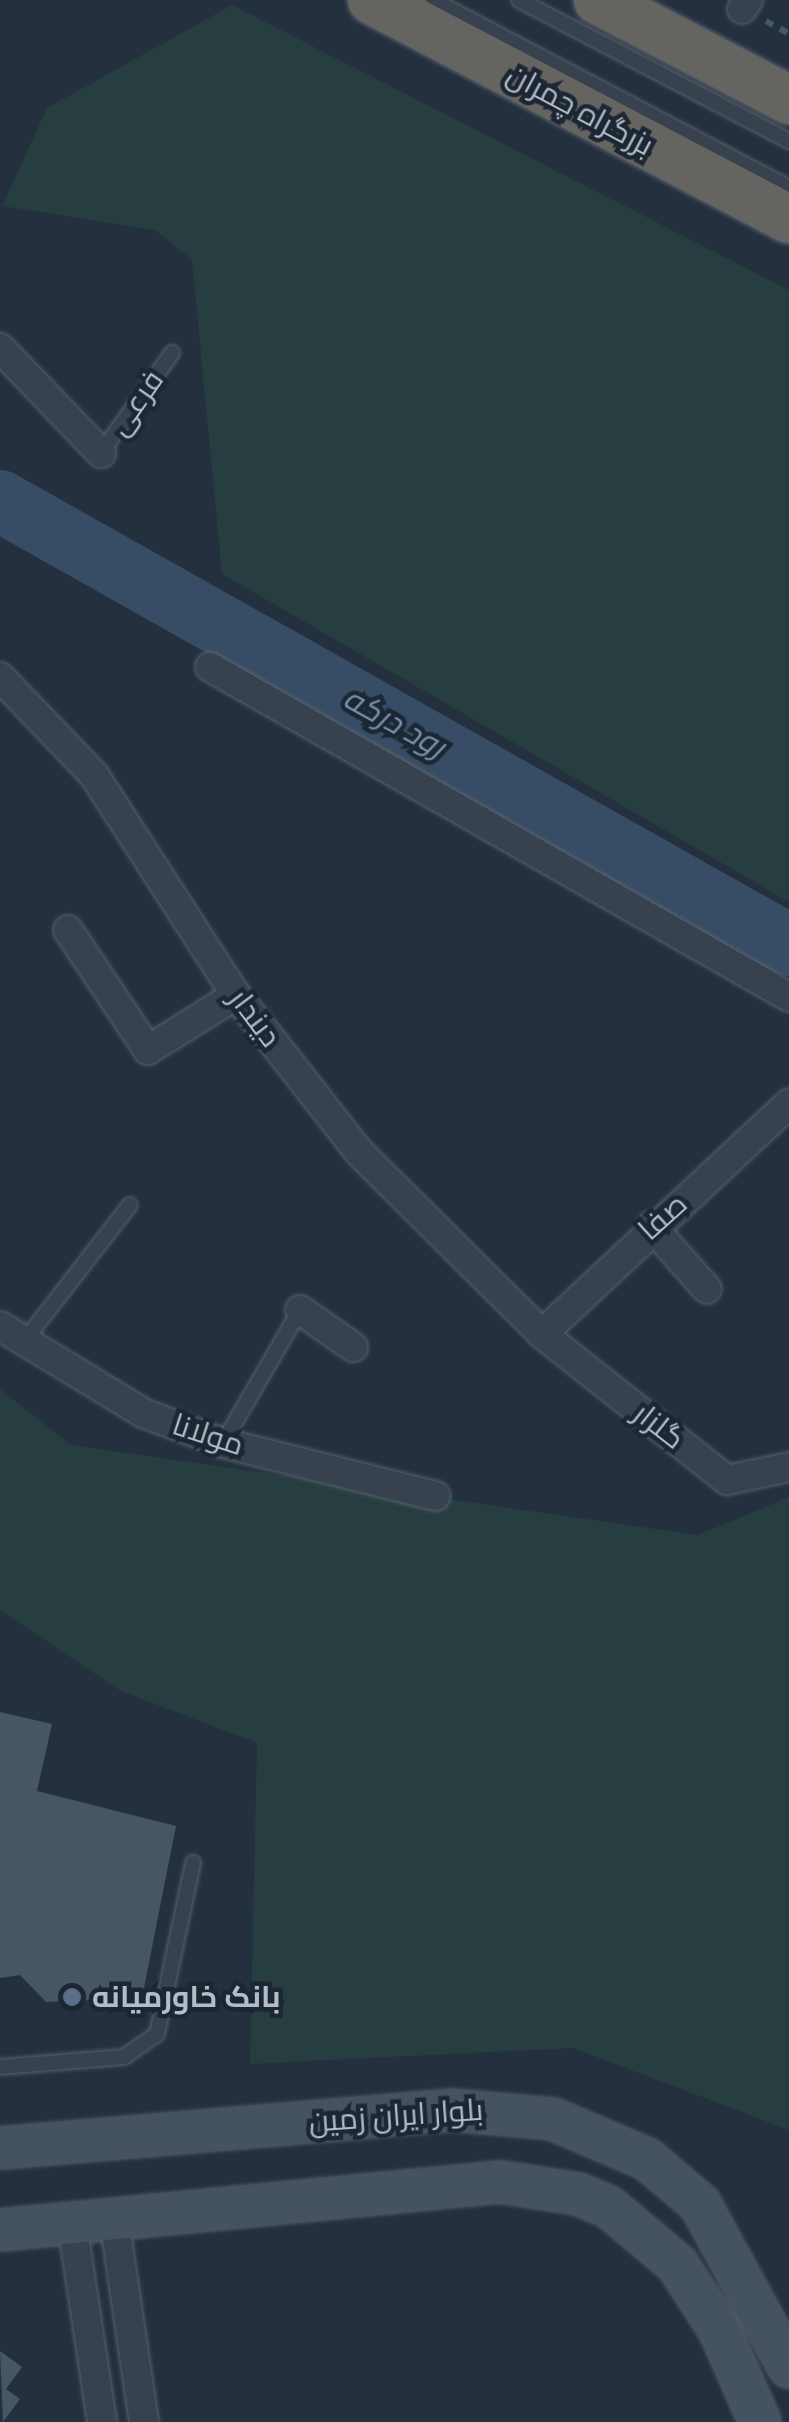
<!DOCTYPE html>
<html>
<head>
<meta charset="utf-8">
<style>
  body { margin:0 }
  #map { position:relative; width:789px; height:2422px; overflow:hidden; background:#24303e; font-family:Karla,Cairo,sans-serif }
  div>[style] { position:absolute }
  [style*='--x'] { left:calc(var(--x)*1px); top:calc(var(--y)*1px); width:calc(var(--w)*1px); rotate:calc(var(--a)*1deg) }
  .green>* { inset:0; background:#263e3f }
  .river>* { height:62px; margin:-31px; padding:0 31px; transform-origin:31px; border-radius:31px; background:#374d65 }
  .building>* { inset:0; background:#475664 }
  .path>* { height:6px; margin-top:-3px; transform-origin:0; background:repeating-linear-gradient(90deg,#445b5c 0 8px,transparent 0 16px) }
  .roads { filter:drop-shadow(0 0 2px #56606c) drop-shadow(0 0 2px #56606c) }
  .service>* { height:14px; margin:-7px; padding:0 7px; transform-origin:7px; border-radius:7px; background:#38424e }
  .minor>* { height:28px; margin:-14px; padding:0 14px; transform-origin:14px; border-radius:14px; background:#38424e }
  .secondary>* { height:40px; margin:-20px; padding:0 20px; transform-origin:20px; border-radius:20px; background:#455261 }
  .trunk>* { height:48px; margin:-24px; padding:0 24px; transform-origin:24px; border-radius:24px; background:#656461 }
  .dots>* { width:28px; height:28px; translate:-50% -50%; box-sizing:border-box; border:5px solid #1d2733; border-radius:50% }
  span { translate:-50% -50%; white-space:nowrap; text-align:center; line-height:1.15; -webkit-text-stroke:9px #1d2733; paint-order:stroke }
  .street-label { font-size:30px; color:#b3bdc9 }
  .poi-label { font-size:30px; color:#b3bdc9; font-weight:700 }
  .left { translate:0 -50%; text-align:left }
  .water-label { font-size:32px; color:#7390ad; font-style:italic }
</style>
</head>
<body>
<div id="map">
  <div class="green">
    <div style="clip-path:polygon(232px 5px,789px 290px,789px 902px,222px 574px,192px 260px,155px 230px,2px 206px,47px 108px)"></div>
    <div style="clip-path:polygon(0 1389px,71px 1445px,698px 1535px,789px 1497px,789px 2130px,573px 2048px,250px 2064px,257px 1743px,121px 1691px,0 1610px)"></div>
  </div>
  <div class="river">
    <div style="--x:0;--y:501;--w:905;--a:29.37"></div>
  </div>
  <div class="building">
    <div style="clip-path:polygon(0 1712px,52px 1724px,37px 1791px,176px 1826px,142px 1998px,46px 2002px,20px 1975px,0 1978px)"></div>
    <div style="clip-path:polygon(0 2351px,22px 2367px,6px 2389px,20px 2399px,3px 2422px)"></div>
  </div>
  <div class="path">
    <div style="--x:766;--y:21;--w:26;--a:29"></div>
  </div>
  <div class="roads">
    <div class="service">
      <div style="--x:433;--y:0;--w:403;--a:27.8"></div>
      <div style="--x:519;--y:0;--w:305;--a:27.6"></div>
      <div style="--x:101;--y:453;--w:123;--a:-54.6"></div>
      <div style="--x:22;--y:1344;--w:176;--a:-52.2"></div>
      <div style="--x:223;--y:1443;--w:154;--a:-59.9"></div>
      <div style="--x:0;--y:2067;--w:124;--a:-4.6"></div>
      <div style="--x:124;--y:2057;--w:40;--a:-34.9"></div>
      <div style="--x:157;--y:2034;--w:175;--a:-78.1"></div>
    </div>
    <div class="minor">
      <div style="--x:742;--y:9;--w:11;--a:-56"></div>
      <div style="--x:0;--y:348;--w:146;--a:46.1"></div>
      <div style="--x:210;--y:667;--w:666;--a:29.68"></div>
      <div style="--x:0;--y:677;--w:136;--a:46.2"></div>
      <div style="--x:94;--y:775;--w:262;--a:57.2"></div>
      <div style="--x:236;--y:995;--w:201;--a:51.9"></div>
      <div style="--x:360;--y:1153;--w:257;--a:44.8"></div>
      <div style="--x:542;--y:1334;--w:236;--a:38.3"></div>
      <div style="--x:727;--y:1480;--w:63;--a:-11.8"></div>
      <div style="--x:68;--y:930;--w:144;--a:56.3"></div>
      <div style="--x:148;--y:1050;--w:104;--a:-32"></div>
      <div style="--x:651;--y:1226;--w:84;--a:48.4"></div>
      <div style="--x:300;--y:1310;--w:65;--a:34.9"></div>
      <div style="--x:0;--y:1326;--w:167;--a:31.3"></div>
      <div style="--x:143;--y:1413;--w:85;--a:20.6"></div>
      <div style="--x:223;--y:1443;--w:219;--a:14"></div>
      <div style="--x:542;--y:1334;--w:338;--a:-43"></div>
      <div style="--x:114;--y:2219;--w:205;--a:81.6"></div>
      <div style="--x:72;--y:2223;--w:201;--a:81.4"></div>
    </div>
    <div class="secondary">
      <div style="--x:0;--y:2148;--w:453;--a:-4.8"></div>
      <div style="--x:451;--y:2110;--w:102;--a:5"></div>
      <div style="--x:553;--y:2119;--w:102;--a:23.1"></div>
      <div style="--x:647;--y:2159;--w:70;--a:40.3"></div>
      <div style="--x:700;--y:2204;--w:186;--a:61.4"></div>
      <div style="--x:0;--y:2230;--w:502;--a:-5.48"></div>
      <div style="--x:500;--y:2182;--w:79;--a:8.7"></div>
      <div style="--x:578;--y:2194;--w:34;--a:23"></div>
      <div style="--x:609;--y:2207;--w:89;--a:40"></div>
      <div style="--x:677;--y:2264;--w:80;--a:57.3"></div>
      <div style="--x:720;--y:2331;--w:99;--a:66.3"></div>
    </div>
    <div class="trunk">
      <div style="--x:372;--y:0;--w:471;--a:27.7"></div>
      <div style="--x:598;--y:0;--w:216;--a:27.6"></div>
    </div>
  </div>
  <div class="dots">
    <div style="left:72px;top:1997px;background:#5c6f8a"></div>
  </div>
  <div class="street-label">
    <span style="left:580px;top:110px;rotate:28deg">بزرگراه چمران</span>
    <span style="left:136px;top:403px;rotate:-55deg">فرعی</span>
    <span style="left:255px;top:1018px;rotate:53deg">دیندار</span>
    <span style="left:663px;top:1217px;rotate:-42deg">صفا</span>
    <span style="left:659px;top:1426px;rotate:38deg">گلزار</span>
    <span style="left:208px;top:1435px;rotate:18deg">مولانا</span>
    <span style="left:396px;top:2116px;rotate:-4deg">بلوار ایران زمین</span>
  </div>
  <div class="poi-label">
    <span class="left" style="left:92px;top:1997px">بانک خاورمیانه</span>
  </div>
  <div class="water-label">
    <span style="left:394px;top:723px;rotate:29deg">رود درکه</span>
  </div>
</div>
</body>
</html>
